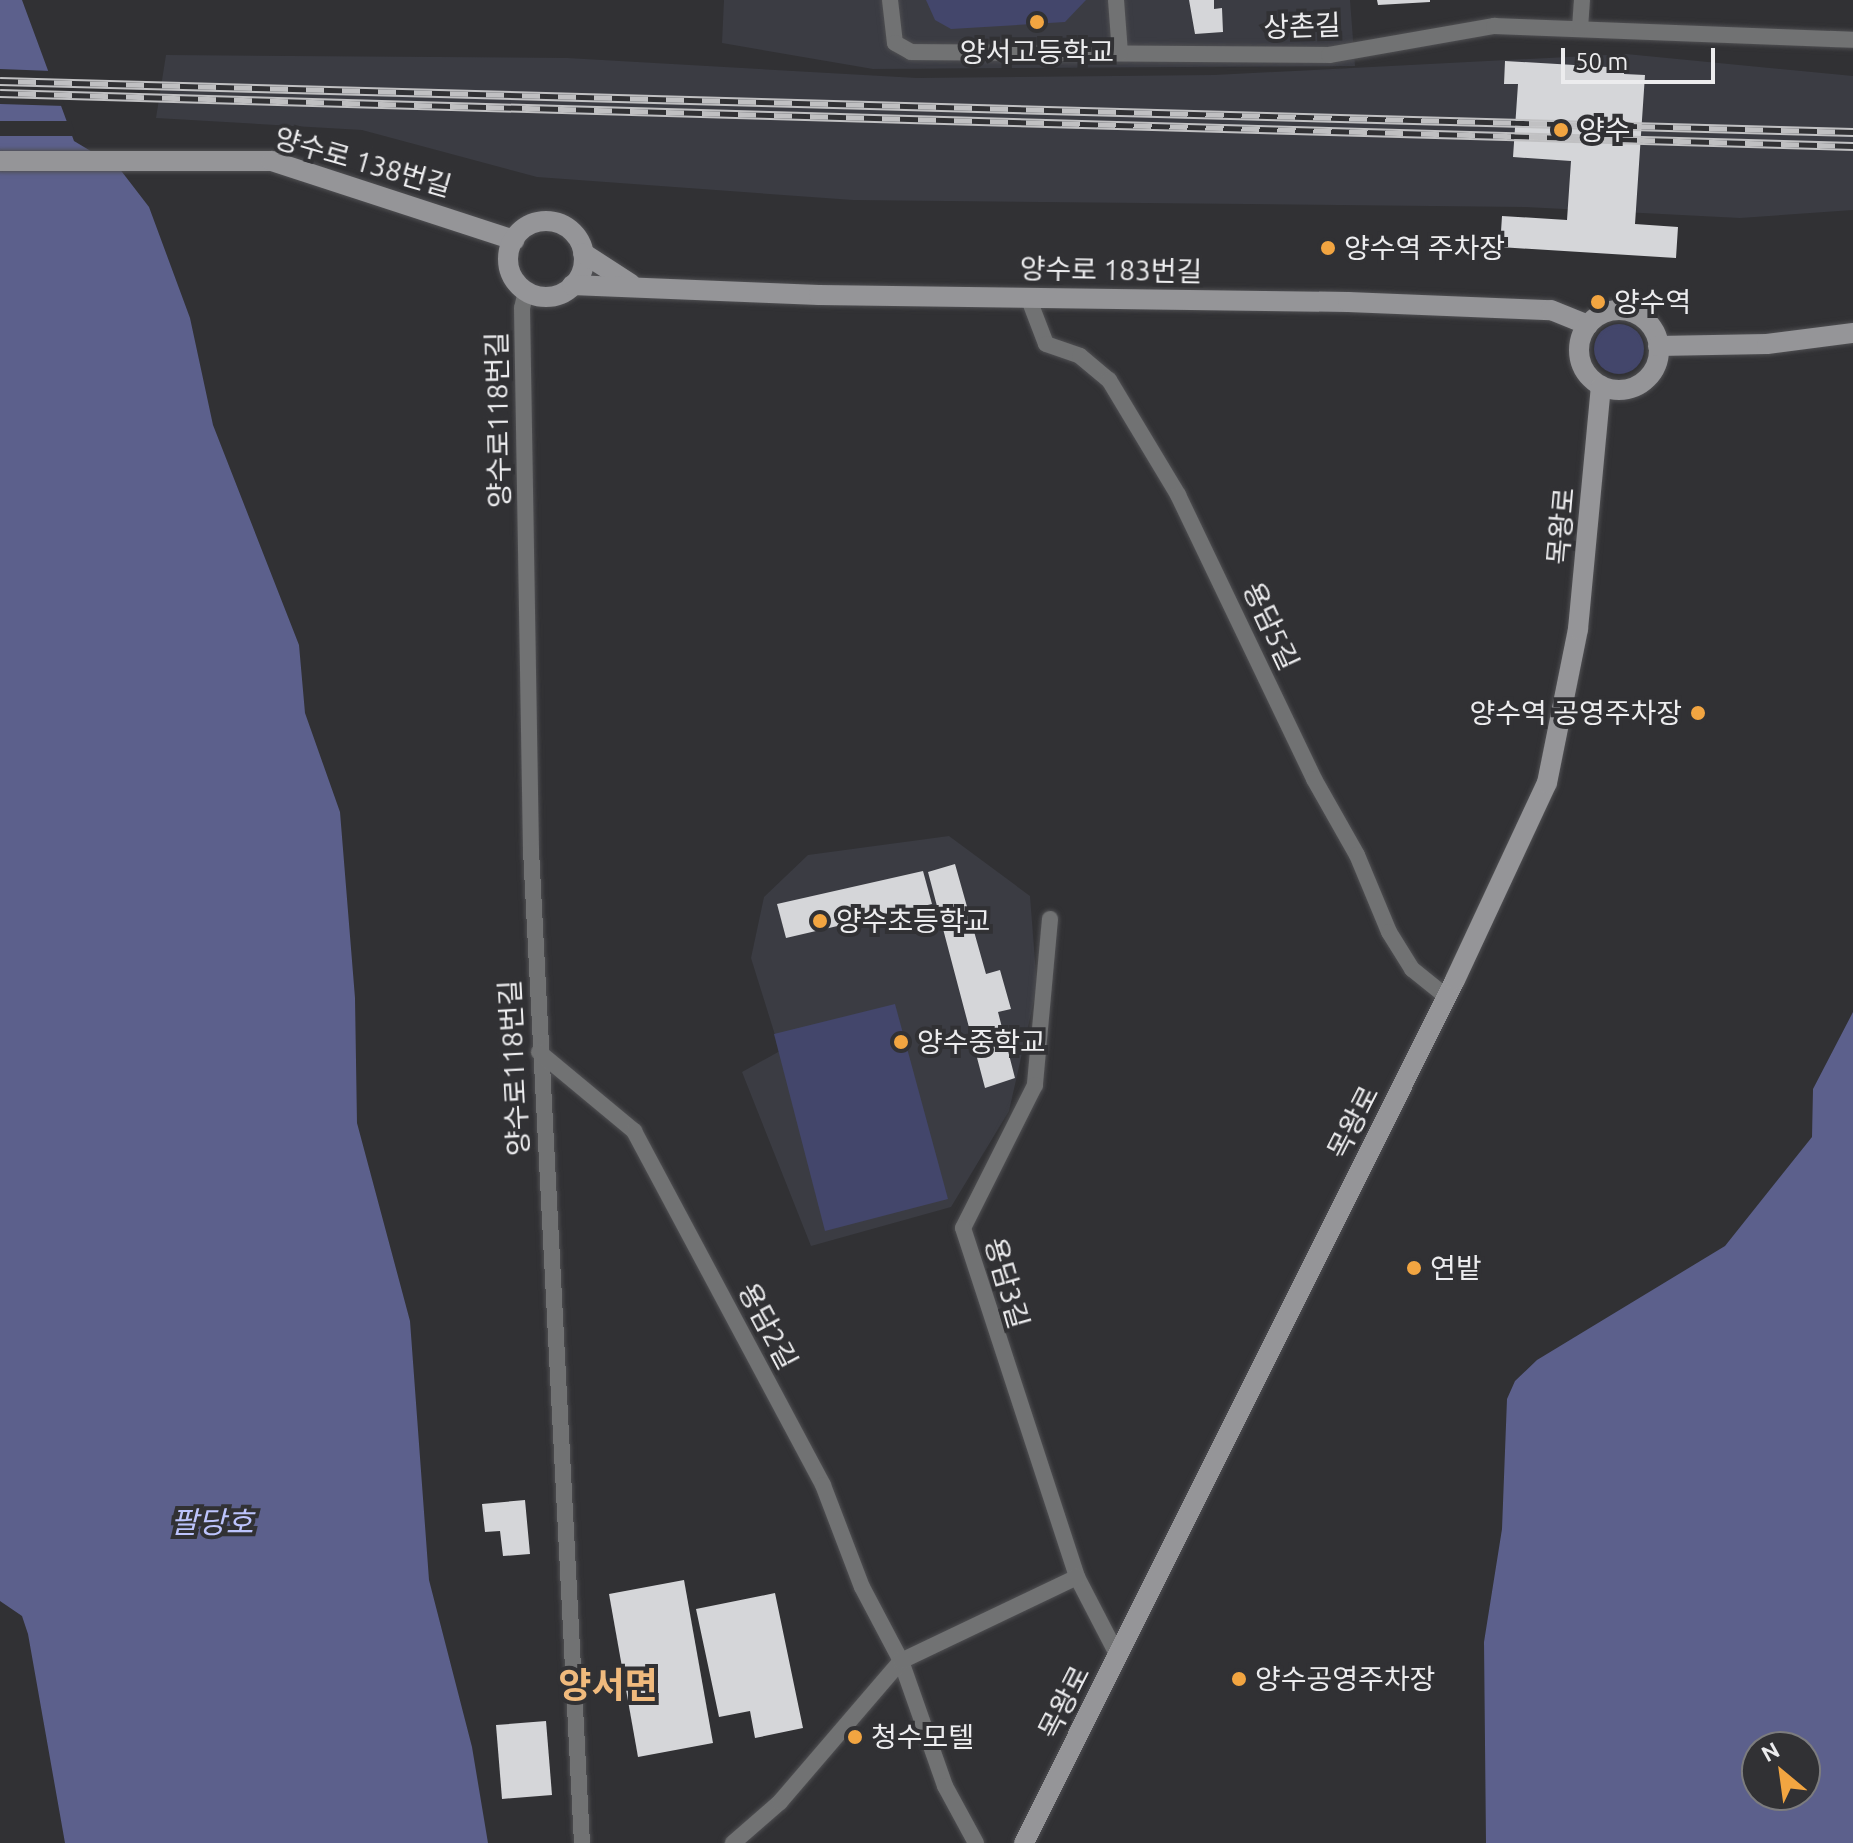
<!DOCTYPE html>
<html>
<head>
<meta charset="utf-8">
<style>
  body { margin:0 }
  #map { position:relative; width:1853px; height:1843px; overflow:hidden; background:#313134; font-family:Ubuntu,"Noto Sans KR",sans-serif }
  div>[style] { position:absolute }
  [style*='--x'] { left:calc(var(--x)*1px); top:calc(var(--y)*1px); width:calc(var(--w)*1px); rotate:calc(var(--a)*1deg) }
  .built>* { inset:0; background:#3b3c43 }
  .green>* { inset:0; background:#43466b }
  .round { border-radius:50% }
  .water>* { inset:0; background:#5c608c }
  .pier>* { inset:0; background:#313134 }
  .building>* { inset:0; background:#d5d6d9 }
  .roads { filter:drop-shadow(0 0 2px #4f4f52) drop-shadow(0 0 2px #4f4f52) }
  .street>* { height:16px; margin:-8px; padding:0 8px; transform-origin:8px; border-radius:8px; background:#717273 }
  .secondary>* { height:20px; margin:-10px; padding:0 10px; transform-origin:10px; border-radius:10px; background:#959598 }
  .secondary>.ring { margin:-10px; padding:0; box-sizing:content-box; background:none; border:20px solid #959598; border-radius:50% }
  .rail>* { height:9px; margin-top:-4.5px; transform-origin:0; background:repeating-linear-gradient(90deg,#313134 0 18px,#c0c0c2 0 36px); box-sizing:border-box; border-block:2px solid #c0c0c2 }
  .dots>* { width:22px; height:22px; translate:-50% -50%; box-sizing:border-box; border:4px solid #313134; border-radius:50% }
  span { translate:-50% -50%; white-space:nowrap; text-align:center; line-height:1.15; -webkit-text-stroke:8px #313134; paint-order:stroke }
  .street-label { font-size:28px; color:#ececee }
  .poi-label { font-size:28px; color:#ececee }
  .left { translate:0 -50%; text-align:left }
  .right { translate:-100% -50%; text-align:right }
  .water-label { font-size:30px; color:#bdc4fc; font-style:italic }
  .district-label { font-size:36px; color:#f0ba7d; font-weight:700 }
  .north { position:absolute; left:1741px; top:1731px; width:80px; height:80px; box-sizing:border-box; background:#313134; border:2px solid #7c7c7e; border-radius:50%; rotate:331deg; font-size:22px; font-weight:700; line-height:32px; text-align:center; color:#ececee }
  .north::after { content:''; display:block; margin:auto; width:28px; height:36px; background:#f2a541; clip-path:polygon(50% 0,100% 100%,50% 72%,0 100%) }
  .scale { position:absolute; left:1561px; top:48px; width:154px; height:36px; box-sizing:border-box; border:4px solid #ececee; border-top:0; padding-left:10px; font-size:24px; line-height:28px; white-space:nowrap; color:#ececee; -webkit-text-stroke:6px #313134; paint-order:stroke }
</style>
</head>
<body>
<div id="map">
  <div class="built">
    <div style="clip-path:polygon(724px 0,1350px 0,1355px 66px,873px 69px,722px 43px)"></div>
    <div style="clip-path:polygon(1626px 54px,1853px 76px,1853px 210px,1740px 218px,1525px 207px,853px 200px,537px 177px,362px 130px,156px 118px,166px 55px,567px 58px,917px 78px,1214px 75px)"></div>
    <div style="clip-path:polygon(949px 836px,1030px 896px,1037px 987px,1009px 1111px,951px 1207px,811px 1246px,742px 1072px,780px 1051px,751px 958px,764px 897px,808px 855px)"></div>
  </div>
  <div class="green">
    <div style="clip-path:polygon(926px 0,1086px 0,1065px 22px,951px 29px,935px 20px)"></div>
    <div class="round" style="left:1594px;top:324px;width:50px;height:50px"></div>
    <div style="clip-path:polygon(895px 1004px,948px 1199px,825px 1231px,774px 1034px)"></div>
  </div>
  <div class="water">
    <div style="clip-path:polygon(0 0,22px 0,74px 141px,119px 168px,149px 207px,190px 318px,213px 425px,299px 645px,305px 713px,340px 812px,355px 998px,357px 1123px,410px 1321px,429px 1580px,472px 1747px,488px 1843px,65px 1843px,28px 1634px,22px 1616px,0 1601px)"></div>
    <div style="clip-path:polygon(evenodd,1853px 1012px,1853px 1843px,1486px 1843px,1484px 1642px,1502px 1529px,1507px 1399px,1515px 1381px,1537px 1360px,1725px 1246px,1812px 1137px,1813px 1089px,1853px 1012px,1805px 1747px,1805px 1795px,1757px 1795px,1757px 1747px,1805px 1747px)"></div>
  </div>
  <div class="pier">
    <div style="clip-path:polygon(0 69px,52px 71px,65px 106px,0 104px)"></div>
    <div style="clip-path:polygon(0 121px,71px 121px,76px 136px,0 136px)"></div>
  </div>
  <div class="building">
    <div style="clip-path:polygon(1189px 0,1214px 0,1214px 9px,1222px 8px,1223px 32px,1195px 34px)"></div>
    <div style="clip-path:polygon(1377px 0,1430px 0,1430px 2px,1378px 5px)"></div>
    <div style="clip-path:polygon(1505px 61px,1624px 68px,1624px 74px,1645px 75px,1635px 224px,1678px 227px,1676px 258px,1500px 247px,1502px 216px,1567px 220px,1571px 161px,1513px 157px,1518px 84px,1504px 84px)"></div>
    <div style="clip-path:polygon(955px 864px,986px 974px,1000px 970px,1011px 1009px,998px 1012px,1015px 1078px,985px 1088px,928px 872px)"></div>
    <div style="clip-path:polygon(923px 871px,932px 904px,786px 938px,777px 904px)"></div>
    <div style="clip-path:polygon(525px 1500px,530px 1554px,503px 1556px,500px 1531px,485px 1532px,482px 1504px)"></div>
    <div style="clip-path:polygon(684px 1580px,713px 1743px,638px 1757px,609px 1594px)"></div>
    <div style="clip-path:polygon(775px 1593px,803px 1728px,755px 1738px,750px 1711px,719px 1717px,696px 1609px)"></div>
    <div style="clip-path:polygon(546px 1721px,552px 1795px,502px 1799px,496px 1725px)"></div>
  </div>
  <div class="roads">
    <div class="street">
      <div style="--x:890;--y:0;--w:43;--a:83.4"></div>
      <div style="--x:895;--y:43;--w:18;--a:29"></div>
      <div style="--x:911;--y:52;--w:418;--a:0.4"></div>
      <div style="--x:1329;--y:55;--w:168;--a:-10"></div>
      <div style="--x:1494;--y:26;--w:359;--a:2.2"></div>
      <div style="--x:1116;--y:0;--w:53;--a:85.7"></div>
      <div style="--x:1580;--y:28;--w:28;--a:-86"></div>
      <div style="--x:526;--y:291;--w:17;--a:103"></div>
      <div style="--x:522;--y:308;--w:542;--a:89.05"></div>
      <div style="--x:531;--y:850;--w:994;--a:87.06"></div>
      <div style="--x:1028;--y:297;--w:50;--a:69"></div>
      <div style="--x:1046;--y:344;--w:36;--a:19"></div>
      <div style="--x:1080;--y:356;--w:38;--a:40"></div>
      <div style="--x:1109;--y:380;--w:134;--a:59"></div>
      <div style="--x:1178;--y:495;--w:315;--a:64.4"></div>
      <div style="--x:1314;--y:779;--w:87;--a:60.5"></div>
      <div style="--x:1357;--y:855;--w:83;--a:67.4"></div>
      <div style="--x:1389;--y:932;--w:44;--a:58.1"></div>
      <div style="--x:1412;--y:969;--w:45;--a:38.7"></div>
      <div style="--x:1050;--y:919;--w:167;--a:95.2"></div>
      <div style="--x:1035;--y:1085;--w:160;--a:116.7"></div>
      <div style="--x:963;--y:1228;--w:367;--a:71.9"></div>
      <div style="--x:1077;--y:1577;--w:89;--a:62.6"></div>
      <div style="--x:539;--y:1052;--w:124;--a:39.7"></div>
      <div style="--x:634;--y:1131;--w:401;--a:61.9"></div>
      <div style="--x:823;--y:1485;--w:109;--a:69.1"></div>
      <div style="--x:862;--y:1587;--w:84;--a:62.2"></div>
      <div style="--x:901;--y:1661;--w:133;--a:70.6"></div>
      <div style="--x:945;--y:1786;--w:65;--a:61.5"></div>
      <div style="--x:733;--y:1843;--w:62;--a:-41.1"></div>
      <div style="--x:780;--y:1802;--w:186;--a:-49.4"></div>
      <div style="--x:901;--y:1661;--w:195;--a:-25.5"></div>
    </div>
    <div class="secondary">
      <div style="--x:0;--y:161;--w:272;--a:0"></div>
      <div style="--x:272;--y:161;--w:255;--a:18.1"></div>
      <div class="ring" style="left:508px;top:221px;width:56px;height:56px"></div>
      <div style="--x:583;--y:253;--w:57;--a:32.9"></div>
      <div style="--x:572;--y:285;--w:247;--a:2.3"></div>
      <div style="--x:819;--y:295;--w:529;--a:0.76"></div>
      <div style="--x:1348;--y:302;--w:203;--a:2.3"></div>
      <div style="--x:1551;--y:310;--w:40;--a:22"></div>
      <div class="ring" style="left:1579px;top:310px;width:60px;height:60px"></div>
      <div style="--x:1658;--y:346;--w:109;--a:-1.1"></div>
      <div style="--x:1767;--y:344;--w:87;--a:-7.3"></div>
      <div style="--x:1024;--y:1843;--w:965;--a:-63.46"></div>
      <div style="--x:1455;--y:980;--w:217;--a:-65"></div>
      <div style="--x:1547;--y:783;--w:157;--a:-78.6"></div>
      <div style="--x:1578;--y:629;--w:244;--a:-84.6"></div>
    </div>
  </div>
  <div class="rail">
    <div style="--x:0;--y:81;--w:1854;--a:1.58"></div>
    <div style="--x:0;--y:93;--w:1854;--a:1.64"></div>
  </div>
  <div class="dots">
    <div style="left:1037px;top:22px;background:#f2a541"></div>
    <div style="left:1561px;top:130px;background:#f2a541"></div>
    <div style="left:1328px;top:248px;background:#f2a541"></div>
    <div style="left:1598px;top:302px;background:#f2a541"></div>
    <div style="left:1698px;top:713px;background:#f2a541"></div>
    <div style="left:820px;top:921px;background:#f2a541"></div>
    <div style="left:901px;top:1042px;background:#f2a541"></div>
    <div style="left:1414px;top:1268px;background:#f2a541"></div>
    <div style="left:1239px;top:1679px;background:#f2a541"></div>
    <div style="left:855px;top:1737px;background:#f2a541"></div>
  </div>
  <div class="street-label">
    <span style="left:1302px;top:26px;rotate:-2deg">상촌길</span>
    <span style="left:363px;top:162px;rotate:16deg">양수로 138번길</span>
    <span style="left:1111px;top:270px;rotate:1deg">양수로 183번길</span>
    <span style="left:498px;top:420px;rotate:-91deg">양수로118번길</span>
    <span style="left:1561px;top:526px;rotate:-85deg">목왕로</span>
    <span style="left:1271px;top:626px;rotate:65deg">용담5길</span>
    <span style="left:514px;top:1068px;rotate:-93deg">양수로118번길</span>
    <span style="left:1353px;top:1122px;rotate:-63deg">목왕로</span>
    <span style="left:1007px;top:1283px;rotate:74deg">용담3길</span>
    <span style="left:768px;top:1326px;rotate:62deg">용담2길</span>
    <span style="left:1064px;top:1702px;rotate:-63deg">목왕로</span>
  </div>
  <div class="poi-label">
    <span style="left:1037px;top:52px">양서고등학교</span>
    <span class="left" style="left:1579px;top:130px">양수</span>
    <span class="left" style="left:1344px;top:248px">양수역 주차장</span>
    <span class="left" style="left:1614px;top:302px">양수역</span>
    <span class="right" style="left:1682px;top:713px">양수역 공영주차장</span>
    <span class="left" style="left:836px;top:921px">양수초등학교</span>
    <span class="left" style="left:917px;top:1042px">양수중학교</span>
    <span class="left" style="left:1430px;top:1268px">연밭</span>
    <span class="left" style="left:1255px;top:1679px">양수공영주차장</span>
    <span class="left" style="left:871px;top:1737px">청수모텔</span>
  </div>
  <div class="water-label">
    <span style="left:212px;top:1522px">팔당호</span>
  </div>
  <div class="district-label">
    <span style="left:608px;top:1685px">양서면</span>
  </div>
  <div class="north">N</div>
  <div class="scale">50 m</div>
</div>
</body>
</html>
